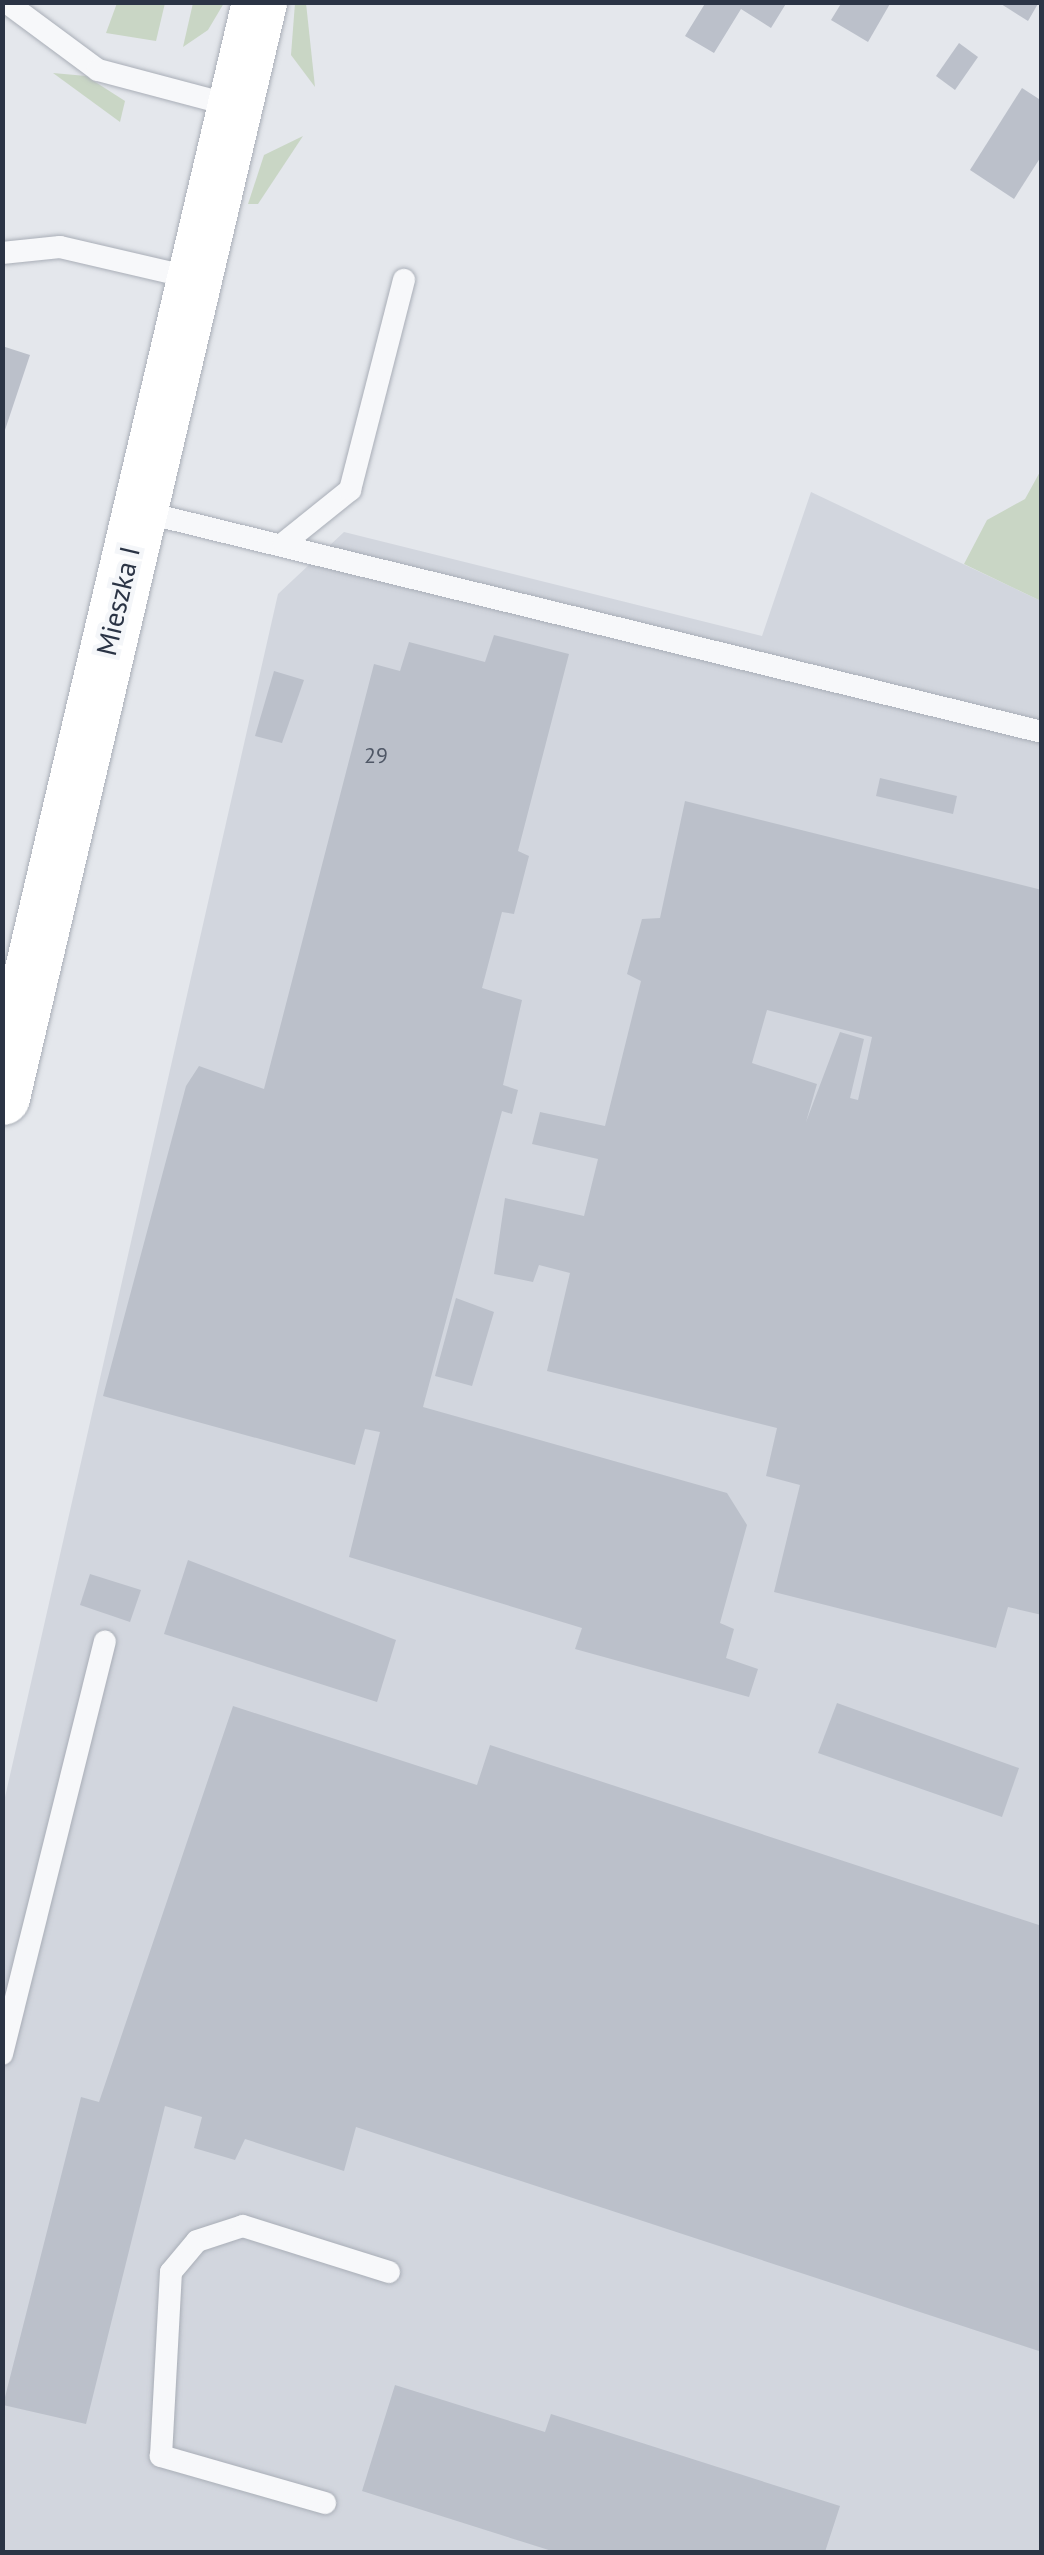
<!DOCTYPE html>
<html>
<head>
<meta charset="utf-8">
<style>
  body { margin:0 }
  #map { position:relative; width:1044px; height:2555px; overflow:hidden; background:#e4e7ec; font-family:"PT Sans",sans-serif }
  div>[style] { position:absolute }
  [style*='--x'] { left:calc(var(--x)*1px); top:calc(var(--y)*1px); width:calc(var(--w)*1px); rotate:calc(var(--a)*1deg) }
  .built>* { inset:0; background:#d2d6de }
  .green>* { inset:0; background:#c9d6c5 }
  .building>* { inset:0; background:#bbc0ca }
  .roads { filter:drop-shadow(0 0 2px #a9aeb7) drop-shadow(0 0 2px #a9aeb7) }
  .lane>* { height:22px; margin:-11px; padding:0 11px; transform-origin:11px; border-radius:11px; background:#f7f8fa }
  .secondary>* { height:55px; margin:-27.5px; padding:0 27.5px; transform-origin:27.5px; border-radius:27.5px; background:#fff }
  span { translate:-50% -50%; white-space:nowrap; text-align:center; line-height:1.15; -webkit-text-stroke:9px #f4f6f9; paint-order:stroke }
  .number-label { font-size:22px; color:#4f5766 }
  .number-label span { -webkit-text-stroke-width:0 }
  .street-label { font-size:28px; color:#2b3445 }
  .frame { position:absolute; inset:0; border:5px solid #2b3445; pointer-events:none }
</style>
</head>
<body>
<div id="map">
  <div class="built">
    <div style="clip-path:polygon(811px 492px,1041px 601px,1041px 2552px,3px 2552px,3px 1806px,278px 594px,344px 532px,762px 636px)"></div>
  </div>
  <div class="green">
    <div style="clip-path:polygon(117px 3px,165px 3px,156px 41px,106px 33px)"></div>
    <div style="clip-path:polygon(193px 3px,224px 3px,208px 30px,183px 47px)"></div>
    <div style="clip-path:polygon(295px 3px,306px 3px,315px 87px,291px 55px)"></div>
    <div style="clip-path:polygon(53px 73px,86px 76px,125px 101px,120px 122px)"></div>
    <div style="clip-path:polygon(303px 136px,258px 204px,248px 204px,264px 155px)"></div>
    <div style="clip-path:polygon(1041px 470px,1042px 601px,1041px 601px,964px 564px,987px 520px,1025px 499px)"></div>
  </div>
  <div class="building">
    <div style="clip-path:polygon(706px 2px,787px 2px,771px 28px,741px 9px,714px 53px,685px 36px)"></div>
    <div style="clip-path:polygon(842px 2px,891px 2px,868px 42px,831px 20px)"></div>
    <div style="clip-path:polygon(998px 2px,1039px 2px,1028px 21px)"></div>
    <div style="clip-path:polygon(959px 43px,978px 57px,955px 90px,936px 76px)"></div>
    <div style="clip-path:polygon(1022px 88px,1042px 101px,1042px 155px,1014px 199px,970px 170px)"></div>
    <div style="clip-path:polygon(2px 346px,30px 355px,3px 436px,2px 436px)"></div>
    <div style="clip-path:polygon(494px 635px,569px 654px,518px 851px,529px 856px,514px 914px,502px 912px,482px 988px,522px 1000px,503px 1085px,518px 1090px,512px 1114px,502px 1111px,423px 1407px,727px 1493px,747px 1525px,720px 1623px,734px 1629px,726px 1658px,758px 1669px,749px 1697px,575px 1649px,582px 1628px,349px 1557px,380px 1432px,365px 1429px,355px 1465px,103px 1396px,186px 1086px,199px 1066px,264px 1089px,374px 664px,400px 671px,409px 642px,485px 662px)"></div>
    <div style="clip-path:polygon(274px 671px,304px 680px,282px 743px,255px 736px)"></div>
    <div style="clip-path:polygon(880px 778px,957px 796px,953px 814px,876px 796px)"></div>
    <div style="clip-path:polygon(evenodd,685px 801px,1042px 890px,1042px 1615px,1008px 1607px,996px 1648px,774px 1592px,800px 1485px,766px 1476px,777px 1428px,547px 1371px,570px 1273px,539px 1265px,533px 1282px,494px 1274px,505px 1198px,584px 1216px,598px 1159px,532px 1144px,540px 1112px,605px 1126px,641px 981px,627px 974px,642px 919px,660px 918px,685px 801px,767px 1010px,872px 1037px,858px 1100px,850px 1098px,864px 1039px,840px 1032px,806px 1122px,817px 1084px,752px 1063px,767px 1010px)"></div>
    <div style="clip-path:polygon(456px 1298px,494px 1312px,472px 1386px,435px 1376px)"></div>
    <div style="clip-path:polygon(188px 1560px,396px 1640px,377px 1702px,164px 1634px)"></div>
    <div style="clip-path:polygon(90px 1574px,141px 1590px,130px 1622px,80px 1605px)"></div>
    <div style="clip-path:polygon(837px 1703px,1019px 1768px,1002px 1817px,818px 1753px)"></div>
    <div style="clip-path:polygon(233px 1706px,477px 1785px,490px 1745px,1042px 1926px,1042px 2352px,356px 2127px,344px 2171px,245px 2139px,235px 2160px,194px 2148px,202px 2117px,165px 2106px,86px 2424px,3px 2405px,81px 2097px,99px 2102px)"></div>
    <div style="clip-path:polygon(395px 2385px,545px 2432px,551px 2414px,840px 2506px,825px 2552px,555px 2552px,362px 2491px)"></div>
  </div>
  <div class="roads">
    <div class="lane">
      <div style="--x:6;--y:2;--w:114;--a:36.5"></div>
      <div style="--x:98;--y:70;--w:141;--a:14.8"></div>
      <div style="--x:2;--y:253;--w:58;--a:-5.9"></div>
      <div style="--x:60;--y:247;--w:137;--a:13.1"></div>
      <div style="--x:139;--y:511;--w:930;--a:13.75"></div>
      <div style="--x:284;--y:543;--w:85;--a:-38.8"></div>
      <div style="--x:350;--y:490;--w:217;--a:-75.6"></div>
      <div style="--x:2;--y:2054;--w:425;--a:-76"></div>
      <div style="--x:325;--y:2503;--w:171;--a:-164"></div>
      <div style="--x:161;--y:2456;--w:184;--a:-86.9"></div>
      <div style="--x:171;--y:2272;--w:40;--a:-50"></div>
      <div style="--x:197;--y:2241;--w:48;--a:-18.1"></div>
      <div style="--x:243;--y:2226;--w:153;--a:17.5"></div>
    </div>
    <div class="secondary">
      <div style="--x:2;--y:1097;--w:1125;--a:-76.79"></div>
    </div>
  </div>
  <div class="number-label">
    <span style="left:376px;top:756px">29</span>
  </div>
  <div class="street-label">
    <span style="left:118px;top:601px;rotate:-77deg">Mieszka I</span>
  </div>
  <div class="frame"></div>
</div>
</body>
</html>
